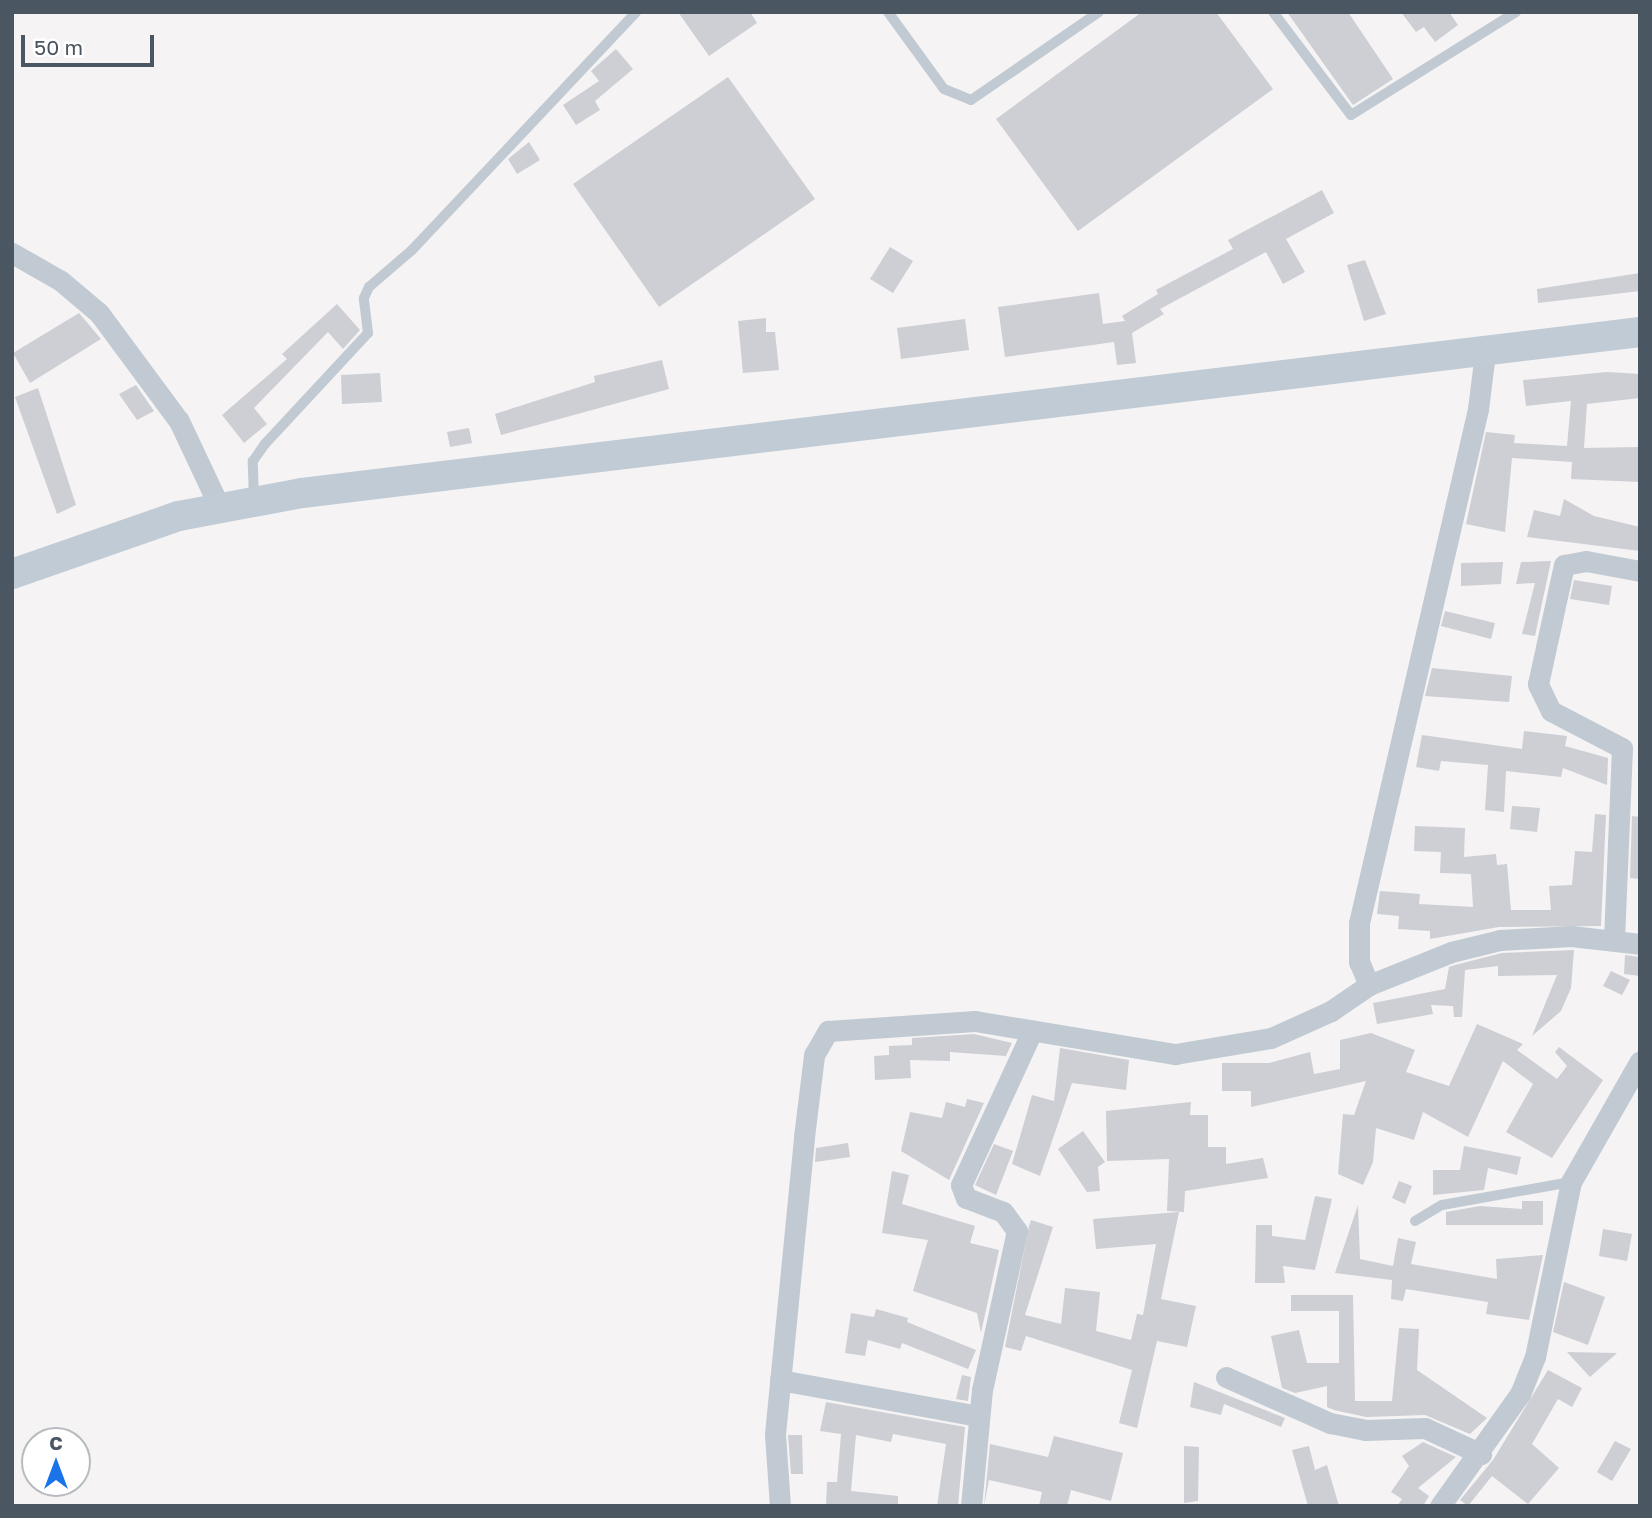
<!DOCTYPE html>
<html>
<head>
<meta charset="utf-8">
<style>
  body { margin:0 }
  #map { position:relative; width:1652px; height:1518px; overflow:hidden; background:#f5f3f3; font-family:"Golos Text",sans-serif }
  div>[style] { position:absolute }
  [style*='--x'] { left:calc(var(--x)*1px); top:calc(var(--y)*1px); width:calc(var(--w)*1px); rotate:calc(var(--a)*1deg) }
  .building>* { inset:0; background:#cdcfd5 }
  .lane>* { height:10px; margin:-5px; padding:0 5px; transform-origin:5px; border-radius:5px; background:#c1cad2 }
  .street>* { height:21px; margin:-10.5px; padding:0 10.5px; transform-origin:10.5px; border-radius:10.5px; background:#c1cad2 }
  .secondary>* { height:30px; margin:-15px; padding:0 15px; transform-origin:15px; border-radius:15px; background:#c1cbd6 }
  span { translate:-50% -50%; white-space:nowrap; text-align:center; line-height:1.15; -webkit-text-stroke:6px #fff; paint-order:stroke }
  .frame { position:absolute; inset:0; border:14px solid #4a5661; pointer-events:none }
  .north { position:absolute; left:21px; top:1427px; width:70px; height:70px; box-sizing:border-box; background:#fff; border:2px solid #b7bbc0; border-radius:50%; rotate:0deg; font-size:19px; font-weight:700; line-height:28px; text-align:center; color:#4a5661 }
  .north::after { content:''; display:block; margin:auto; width:24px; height:32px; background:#1a73e8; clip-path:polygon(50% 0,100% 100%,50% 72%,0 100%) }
  .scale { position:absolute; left:21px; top:35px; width:133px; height:32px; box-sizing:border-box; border:4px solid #4a5661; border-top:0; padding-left:9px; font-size:21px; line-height:24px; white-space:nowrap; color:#4a5661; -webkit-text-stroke:5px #fff; paint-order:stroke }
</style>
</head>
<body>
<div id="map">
  <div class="building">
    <div style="clip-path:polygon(678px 12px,750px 12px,757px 23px,709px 56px)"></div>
    <div style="clip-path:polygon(1142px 12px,1216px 12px,1273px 89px,1078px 231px,996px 119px)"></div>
    <div style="clip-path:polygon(1287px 12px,1348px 12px,1393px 79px,1353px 105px)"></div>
    <div style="clip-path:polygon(1401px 12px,1449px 12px,1458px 25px,1435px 42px,1424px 27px,1416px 32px)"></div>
    <div style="clip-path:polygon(616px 49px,633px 69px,595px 101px,600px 110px,576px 125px,563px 105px,599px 81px,591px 71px)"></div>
    <div style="clip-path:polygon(728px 77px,815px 199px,659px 307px,573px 184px)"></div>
    <div style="clip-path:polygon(529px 142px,540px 160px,517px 174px,508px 159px)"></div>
    <div style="clip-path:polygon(1322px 190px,1334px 213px,1286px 239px,1305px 272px,1283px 284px,1266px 252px,1160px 309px,1164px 314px,1132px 333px,1136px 363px,1117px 365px,1114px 342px,1005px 357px,998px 307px,1099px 293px,1103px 324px,1125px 321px,1122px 316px,1158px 294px,1156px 290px,1233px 249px,1228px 240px)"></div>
    <div style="clip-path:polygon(890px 247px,913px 261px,893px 293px,870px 279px)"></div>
    <div style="clip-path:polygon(1365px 260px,1386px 314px,1364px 321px,1347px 265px)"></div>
    <div style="clip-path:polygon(1640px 273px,1640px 291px,1538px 303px,1537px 289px)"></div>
    <div style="clip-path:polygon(337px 304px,360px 330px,343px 349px,328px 332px,254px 408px,267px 424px,244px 443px,222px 415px,287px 359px,282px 354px)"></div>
    <div style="clip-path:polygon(79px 313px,101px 339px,30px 383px,13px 353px)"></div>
    <div style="clip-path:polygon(766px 318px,766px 332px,775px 332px,779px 370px,743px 373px,738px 321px)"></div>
    <div style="clip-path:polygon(965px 319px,969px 350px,901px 359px,897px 328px)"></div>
    <div style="clip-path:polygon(662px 360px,669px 389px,501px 435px,495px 414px,595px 382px,594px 376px)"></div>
    <div style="clip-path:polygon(1607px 372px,1640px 374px,1640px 398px,1587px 404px,1584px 448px,1640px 447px,1640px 482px,1571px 479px,1572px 462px,1512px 458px,1505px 532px,1466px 524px,1486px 432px,1515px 435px,1514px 443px,1567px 446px,1571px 401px,1526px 406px,1523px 380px)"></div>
    <div style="clip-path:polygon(380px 373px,382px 402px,342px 404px,341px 375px)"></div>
    <div style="clip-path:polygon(136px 385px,154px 411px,137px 420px,119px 394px)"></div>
    <div style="clip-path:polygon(38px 388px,76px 505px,57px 514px,15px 397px)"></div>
    <div style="clip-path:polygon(469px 428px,472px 443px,450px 447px,447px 432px)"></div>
    <div style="clip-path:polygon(1564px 499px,1594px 516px,1640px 527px,1640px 551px,1527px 537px,1534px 510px,1560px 516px)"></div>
    <div style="clip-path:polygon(1551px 561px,1535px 636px,1522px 634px,1535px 583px,1516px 584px,1521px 562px)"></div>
    <div style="clip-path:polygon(1503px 562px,1501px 584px,1461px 586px,1461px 563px)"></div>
    <div style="clip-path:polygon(1574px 580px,1612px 586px,1609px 605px,1570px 599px)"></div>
    <div style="clip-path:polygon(1445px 611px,1495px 623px,1491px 639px,1441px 626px)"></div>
    <div style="clip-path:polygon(1432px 668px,1512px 676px,1509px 702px,1425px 696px)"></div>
    <div style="clip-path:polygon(1524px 731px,1567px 736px,1565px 746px,1608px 758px,1607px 785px,1563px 768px,1561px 777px,1506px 771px,1504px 812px,1485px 810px,1488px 765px,1441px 761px,1439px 771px,1416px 767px,1422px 735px,1522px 749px)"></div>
    <div style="clip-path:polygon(1512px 806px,1540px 808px,1537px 832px,1510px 829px)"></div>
    <div style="clip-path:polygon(1595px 814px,1606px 815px,1601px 926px,1499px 927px,1430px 939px,1430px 931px,1398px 929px,1399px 916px,1377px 914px,1380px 891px,1420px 894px,1419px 904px,1473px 907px,1471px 874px,1440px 873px,1441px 852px,1414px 851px,1415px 826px,1465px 828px,1464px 857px,1496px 854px,1497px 865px,1507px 864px,1511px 910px,1551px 910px,1549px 886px,1572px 885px,1575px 851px,1592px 852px)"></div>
    <div style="clip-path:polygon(1632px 816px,1640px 817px,1640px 879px,1630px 878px)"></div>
    <div style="clip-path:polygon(1574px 950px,1571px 988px,1561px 1011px,1532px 1036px,1557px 975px,1498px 976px,1498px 966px,1465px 970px,1462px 1017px,1454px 1017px,1453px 1006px,1431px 1005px,1433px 1014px,1377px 1024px,1373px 1003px,1445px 989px,1449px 967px,1455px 965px,1502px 953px)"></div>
    <div style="clip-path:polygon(1625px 955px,1640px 957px,1640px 976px,1624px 974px)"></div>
    <div style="clip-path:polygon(1611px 971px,1630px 980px,1622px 995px,1603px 986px)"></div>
    <div style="clip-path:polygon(1477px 1024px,1523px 1044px,1517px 1050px,1557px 1079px,1567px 1066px,1555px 1052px,1559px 1047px,1603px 1080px,1552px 1158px,1506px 1132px,1533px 1084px,1503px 1061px,1468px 1137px,1423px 1112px,1414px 1140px,1376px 1128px,1373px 1162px,1363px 1185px,1338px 1174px,1343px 1114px,1354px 1115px,1366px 1081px,1251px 1107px,1251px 1091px,1222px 1091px,1222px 1063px,1269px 1063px,1310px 1052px,1314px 1074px,1340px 1069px,1340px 1040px,1371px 1033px,1415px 1050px,1406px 1072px,1449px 1086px)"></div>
    <div style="clip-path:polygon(974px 1034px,1012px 1043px,1006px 1056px,950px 1052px,950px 1061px,910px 1060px,911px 1078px,875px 1080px,874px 1056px,889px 1055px,889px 1046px,912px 1045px,912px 1038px)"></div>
    <div style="clip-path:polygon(1060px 1048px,1129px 1060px,1126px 1090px,1072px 1083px,1040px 1176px,1012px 1164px,1032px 1095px,1054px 1101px)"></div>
    <div style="clip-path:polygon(967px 1099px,984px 1103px,949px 1180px,901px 1151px,910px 1112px,942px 1118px,946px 1102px,965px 1107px)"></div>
    <div style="clip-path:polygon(1191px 1102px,1190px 1115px,1208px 1115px,1208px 1147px,1226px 1147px,1226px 1164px,1263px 1158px,1268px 1178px,1185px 1191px,1184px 1212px,1167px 1211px,1169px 1159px,1107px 1161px,1106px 1111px)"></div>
    <div style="clip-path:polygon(1083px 1131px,1105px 1162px,1098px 1167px,1100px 1191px,1087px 1192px,1058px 1149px)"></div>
    <div style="clip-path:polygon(848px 1143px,850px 1157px,815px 1162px,816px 1148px)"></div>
    <div style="clip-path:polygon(994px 1144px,1013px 1151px,996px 1195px,975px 1185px)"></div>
    <div style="clip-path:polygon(1464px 1146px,1521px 1157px,1517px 1175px,1488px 1168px,1484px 1190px,1433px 1195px,1433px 1170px,1460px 1170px)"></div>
    <div style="clip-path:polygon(892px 1171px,909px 1175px,902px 1204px,975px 1226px,970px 1243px,999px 1250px,981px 1333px,977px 1313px,913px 1291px,928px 1240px,882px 1233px)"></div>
    <div style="clip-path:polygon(1399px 1181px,1412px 1186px,1405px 1204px,1392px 1198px)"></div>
    <div style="clip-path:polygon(1315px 1196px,1332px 1199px,1315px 1270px,1283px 1266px,1285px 1283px,1255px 1283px,1256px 1225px,1272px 1225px,1272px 1236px,1305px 1240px)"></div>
    <div style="clip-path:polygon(1522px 1201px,1543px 1201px,1543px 1225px,1446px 1225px,1446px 1212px,1480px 1206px,1522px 1209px)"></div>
    <div style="clip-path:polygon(1358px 1205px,1360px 1259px,1393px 1266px,1398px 1238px,1416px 1242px,1411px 1264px,1497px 1279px,1496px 1259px,1543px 1255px,1529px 1320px,1486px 1314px,1488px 1302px,1406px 1289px,1403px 1301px,1391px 1299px,1392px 1280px,1335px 1273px)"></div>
    <div style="clip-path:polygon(1179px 1212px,1161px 1299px,1196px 1306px,1187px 1347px,1157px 1341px,1137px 1428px,1119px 1423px,1132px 1370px,1026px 1336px,1021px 1351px,1005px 1347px,1029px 1226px,1031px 1220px,1053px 1227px,1025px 1315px,1061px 1324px,1065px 1288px,1100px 1292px,1096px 1331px,1131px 1340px,1137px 1314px,1143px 1315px,1156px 1244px,1096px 1249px,1093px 1219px)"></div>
    <div style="clip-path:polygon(1603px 1229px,1632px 1234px,1627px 1261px,1599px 1256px)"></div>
    <div style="clip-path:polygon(1564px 1282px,1605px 1297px,1588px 1345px,1553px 1332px)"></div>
    <div style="clip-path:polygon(1291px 1295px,1353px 1295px,1355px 1401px,1392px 1401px,1399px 1328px,1419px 1329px,1417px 1370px,1487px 1418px,1470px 1434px,1425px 1415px,1366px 1417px,1334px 1410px,1327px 1407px,1327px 1386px,1295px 1393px,1282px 1388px,1271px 1336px,1299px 1330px,1307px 1363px,1339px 1363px,1339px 1311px,1291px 1311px)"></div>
    <div style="clip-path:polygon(876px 1309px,908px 1318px,907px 1322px,976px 1350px,968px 1369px,902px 1343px,900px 1349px,868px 1340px,865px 1356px,845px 1353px,851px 1313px,874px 1317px)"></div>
    <div style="clip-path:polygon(1567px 1352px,1617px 1353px,1590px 1377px)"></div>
    <div style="clip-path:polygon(1548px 1370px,1582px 1388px,1572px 1407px,1558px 1399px,1532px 1444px,1559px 1468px,1528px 1504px,1492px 1476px,1468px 1506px,1460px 1500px,1493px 1460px)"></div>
    <div style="clip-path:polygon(962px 1375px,971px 1377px,968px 1401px,956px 1399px)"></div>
    <div style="clip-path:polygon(1194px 1382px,1285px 1418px,1281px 1427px,1224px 1404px,1221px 1415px,1190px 1407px)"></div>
    <div style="clip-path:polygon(826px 1402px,965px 1427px,958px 1506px,937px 1506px,946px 1444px,893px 1434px,891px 1442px,856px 1435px,851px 1491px,898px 1496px,898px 1506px,826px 1506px,827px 1482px,837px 1482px,841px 1434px,820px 1431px)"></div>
    <div style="clip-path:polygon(788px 1435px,802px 1435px,803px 1474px,791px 1474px)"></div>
    <div style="clip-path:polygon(1054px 1436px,1123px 1453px,1111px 1501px,1071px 1490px,1067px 1506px,1039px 1506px,1042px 1492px,989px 1480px,984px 1506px,990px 1444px,1048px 1457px)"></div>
    <div style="clip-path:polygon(1615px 1441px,1631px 1449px,1612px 1481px,1597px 1472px)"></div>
    <div style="clip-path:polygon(1423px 1442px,1456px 1457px,1418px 1488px,1429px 1496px,1423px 1506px,1397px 1506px,1402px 1499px,1391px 1492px,1409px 1466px,1402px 1456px)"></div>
    <div style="clip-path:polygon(1184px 1446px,1199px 1447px,1198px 1501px,1184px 1503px)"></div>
    <div style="clip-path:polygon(1309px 1446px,1315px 1470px,1327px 1465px,1339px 1506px,1308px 1506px,1292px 1450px)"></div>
  </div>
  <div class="lane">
    <div style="--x:888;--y:12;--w:95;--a:54"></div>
    <div style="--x:944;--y:89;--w:29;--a:22"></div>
    <div style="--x:971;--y:100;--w:155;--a:-34.5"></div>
    <div style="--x:1273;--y:12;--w:129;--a:52.9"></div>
    <div style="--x:1351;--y:115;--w:195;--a:-32"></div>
    <div style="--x:254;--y:499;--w:38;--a:-92"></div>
    <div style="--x:253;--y:461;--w:19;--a:-55"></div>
    <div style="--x:264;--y:445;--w:153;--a:-47.1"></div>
    <div style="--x:368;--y:333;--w:35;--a:-97"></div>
    <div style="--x:364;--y:298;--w:12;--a:-66"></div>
    <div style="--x:369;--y:287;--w:57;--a:-40.7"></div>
    <div style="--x:412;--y:250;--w:327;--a:-46.7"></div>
    <div style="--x:1415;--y:1221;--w:31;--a:-31"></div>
    <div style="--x:1442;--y:1205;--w:131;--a:-10.1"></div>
  </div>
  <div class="street">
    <div style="--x:12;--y:253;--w:56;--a:29.7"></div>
    <div style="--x:61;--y:281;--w:50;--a:40.1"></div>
    <div style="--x:99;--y:313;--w:134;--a:53.5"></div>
    <div style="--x:179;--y:421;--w:94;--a:64.8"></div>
    <div style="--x:1614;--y:939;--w:191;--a:-87.6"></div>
    <div style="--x:1622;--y:748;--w:80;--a:-152.5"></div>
    <div style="--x:1551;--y:711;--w:30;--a:-116"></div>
    <div style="--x:1538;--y:684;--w:122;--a:-77.7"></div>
    <div style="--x:1564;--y:565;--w:22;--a:-10"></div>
    <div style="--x:1586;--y:561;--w:55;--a:10.5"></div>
    <div style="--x:1369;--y:985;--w:25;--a:-113"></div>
    <div style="--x:1359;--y:962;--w:39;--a:-90"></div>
    <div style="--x:1359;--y:923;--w:528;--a:-76.96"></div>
    <div style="--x:1478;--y:409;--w:56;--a:-82.9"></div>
    <div style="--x:1226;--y:1377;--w:114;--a:23.9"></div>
    <div style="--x:1330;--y:1423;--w:36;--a:11"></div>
    <div style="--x:1365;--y:1430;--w:60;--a:-1.9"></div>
    <div style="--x:1425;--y:1428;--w:62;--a:24.9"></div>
    <div style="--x:780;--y:1380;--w:201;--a:10.3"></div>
    <div style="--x:780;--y:1506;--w:72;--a:-94"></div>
    <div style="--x:775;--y:1434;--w:298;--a:-84.4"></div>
    <div style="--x:804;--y:1137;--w:83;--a:-83"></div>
    <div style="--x:814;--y:1055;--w:28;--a:-60"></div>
    <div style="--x:828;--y:1031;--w:147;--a:-3.9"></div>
    <div style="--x:975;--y:1021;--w:203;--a:9.4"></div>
    <div style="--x:1175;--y:1054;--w:97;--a:-9.5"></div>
    <div style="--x:1271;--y:1038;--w:66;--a:-24.2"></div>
    <div style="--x:1331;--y:1011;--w:46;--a:-34.4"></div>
    <div style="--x:1369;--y:985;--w:88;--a:-21.9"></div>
    <div style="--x:1451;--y:952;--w:50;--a:-13.8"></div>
    <div style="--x:1500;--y:940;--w:71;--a:-3.2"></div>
    <div style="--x:1571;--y:936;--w:69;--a:6.6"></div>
    <div style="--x:971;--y:1506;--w:117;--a:-84.6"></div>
    <div style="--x:982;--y:1390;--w:163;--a:-77.6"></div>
    <div style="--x:1017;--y:1231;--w:24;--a:-126"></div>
    <div style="--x:1003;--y:1212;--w:40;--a:-159"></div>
    <div style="--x:966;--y:1198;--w:14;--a:-111"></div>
    <div style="--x:961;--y:1185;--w:170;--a:-65.2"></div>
    <div style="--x:1440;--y:1506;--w:138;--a:-54.5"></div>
    <div style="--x:1520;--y:1394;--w:40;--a:-68"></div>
    <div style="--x:1535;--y:1357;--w:179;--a:-78.4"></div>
    <div style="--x:1571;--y:1182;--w:139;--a:-60.3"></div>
  </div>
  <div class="secondary">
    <div style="--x:12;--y:574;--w:177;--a:-19.2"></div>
    <div style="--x:179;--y:516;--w:125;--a:-10.6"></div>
    <div style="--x:302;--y:493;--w:1348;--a:-6.86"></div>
  </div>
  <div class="frame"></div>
  <div class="north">С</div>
  <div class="scale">50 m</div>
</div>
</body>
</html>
